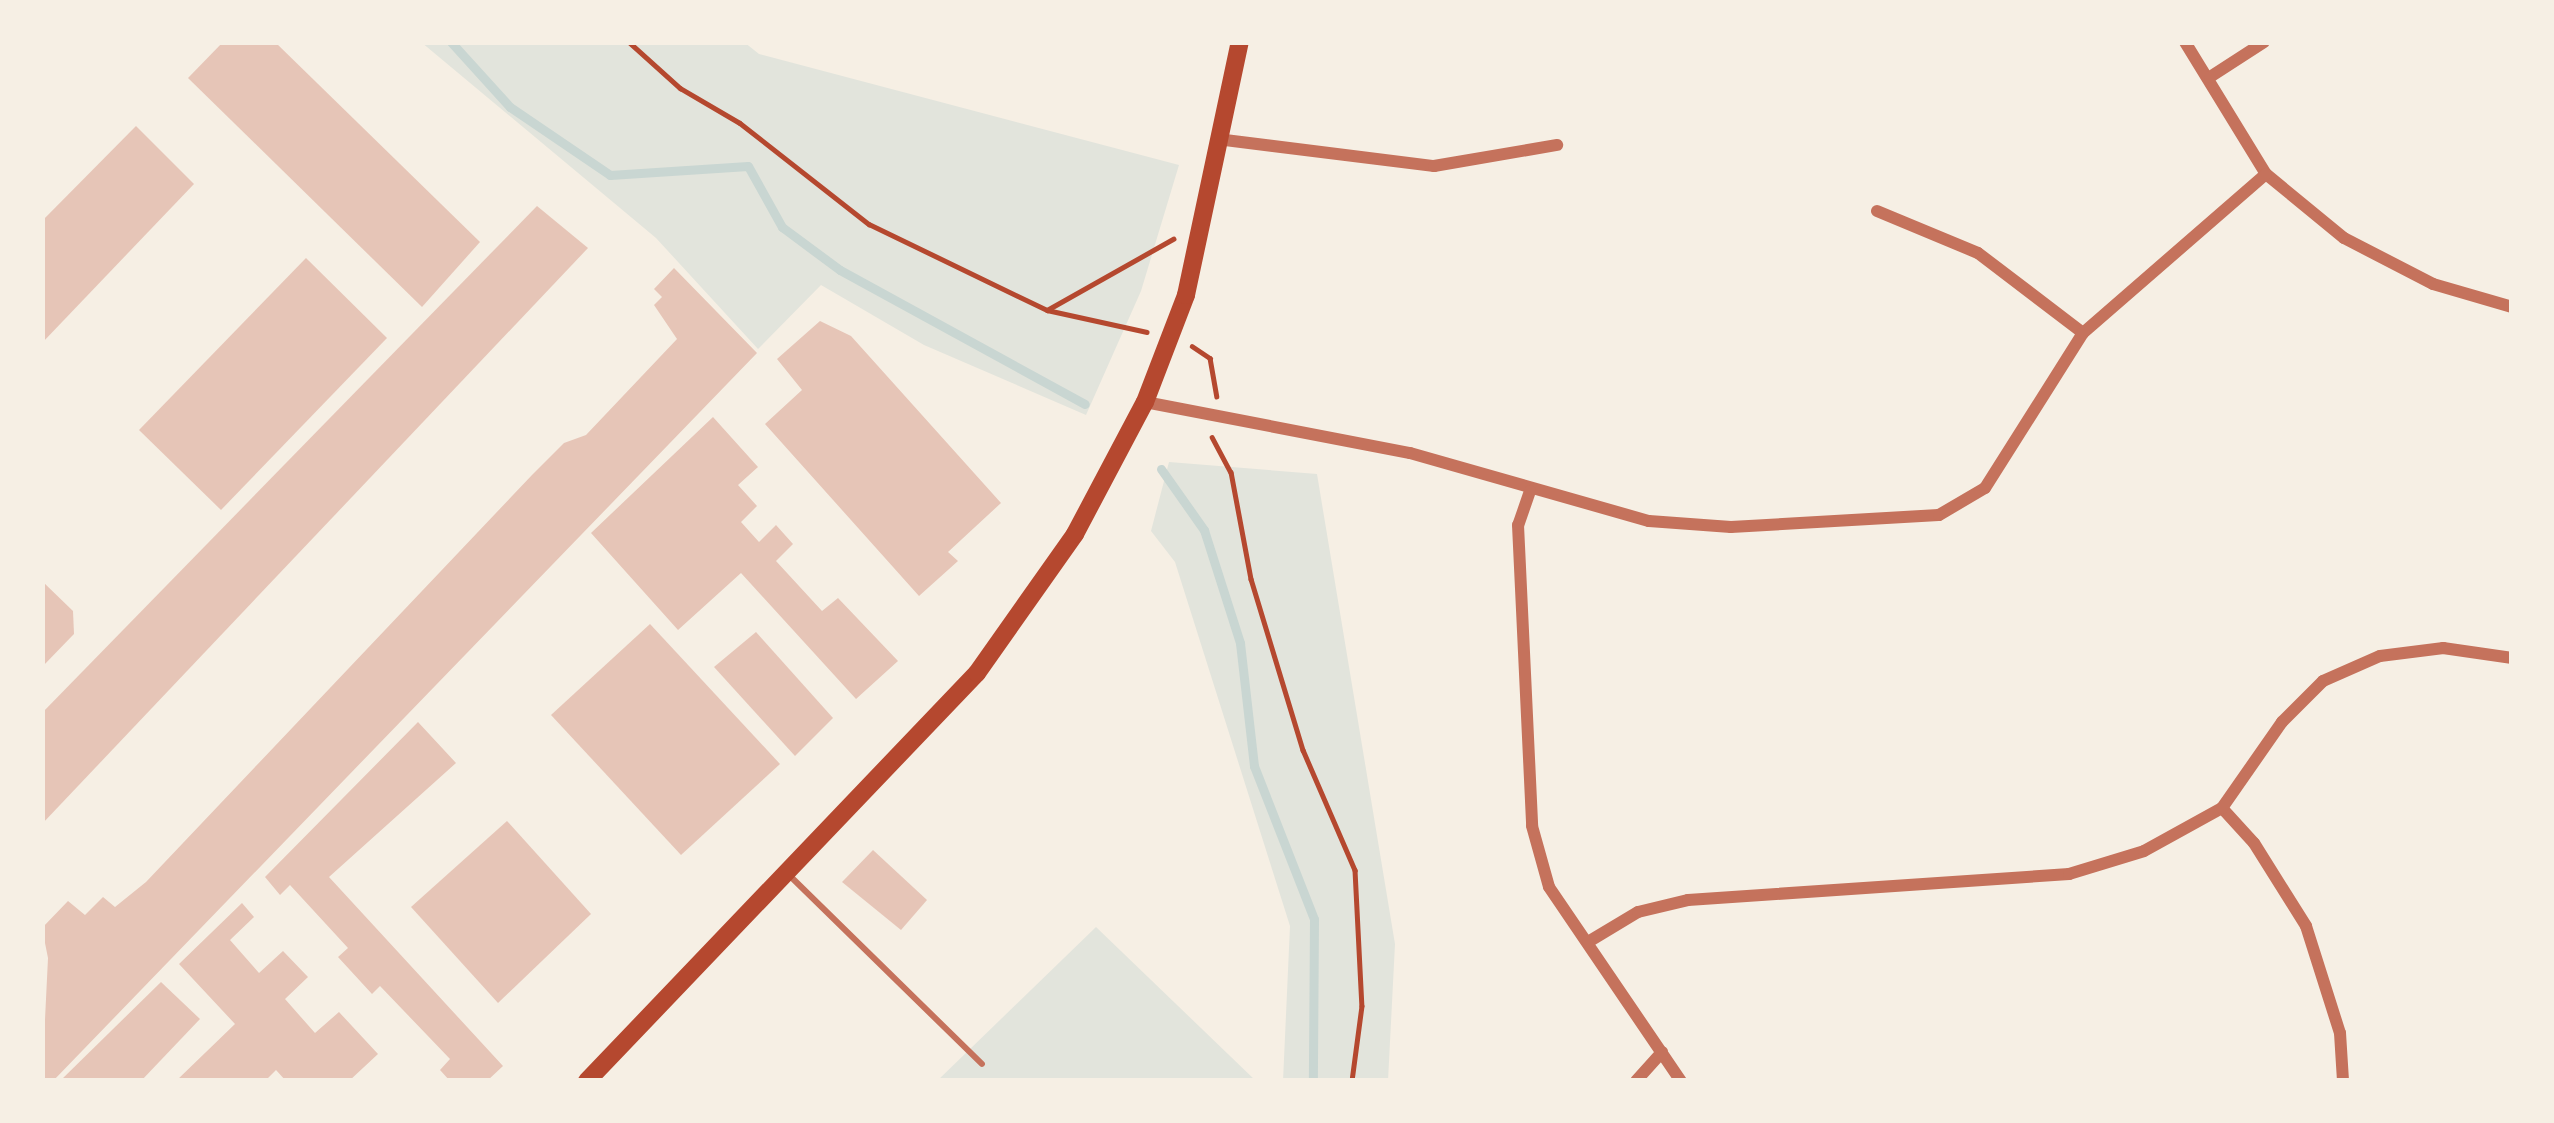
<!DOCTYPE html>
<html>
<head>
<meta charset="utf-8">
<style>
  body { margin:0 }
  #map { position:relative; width:2554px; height:1123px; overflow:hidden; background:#f6efe4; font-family:"Fira Sans Condensed",sans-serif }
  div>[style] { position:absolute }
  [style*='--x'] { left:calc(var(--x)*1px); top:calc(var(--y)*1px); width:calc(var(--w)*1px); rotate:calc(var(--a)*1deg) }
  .green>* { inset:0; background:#e2e4dc }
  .stream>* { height:9px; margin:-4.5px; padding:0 4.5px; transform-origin:4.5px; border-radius:4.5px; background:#c9d6d2 }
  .building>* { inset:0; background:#e6c5b7 }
  .path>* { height:4.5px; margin:-2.25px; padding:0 2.25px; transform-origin:2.25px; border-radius:2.25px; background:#b5482f }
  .service>* { height:6px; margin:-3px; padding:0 3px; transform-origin:3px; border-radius:3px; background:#c5725c }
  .minor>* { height:12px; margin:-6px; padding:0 6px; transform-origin:6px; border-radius:6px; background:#c5725c }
  .secondary>* { height:18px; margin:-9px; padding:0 9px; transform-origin:9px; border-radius:9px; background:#b5482f }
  span { translate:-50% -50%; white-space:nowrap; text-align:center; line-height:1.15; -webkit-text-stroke:9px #f6efe4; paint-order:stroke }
  .frame { position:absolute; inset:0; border:45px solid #f6efe4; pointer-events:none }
</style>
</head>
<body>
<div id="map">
  <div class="green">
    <div style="clip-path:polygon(421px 42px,744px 42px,759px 54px,1179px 165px,1141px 291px,1086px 415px,924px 345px,821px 285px,758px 349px,656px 238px)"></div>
    <div style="clip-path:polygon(1169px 462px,1317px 474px,1395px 944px,1388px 1081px,1283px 1081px,1290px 926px,1175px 562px,1151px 531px)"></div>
    <div style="clip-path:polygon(1096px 927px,1256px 1081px,937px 1081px)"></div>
  </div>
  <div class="stream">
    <div style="--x:451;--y:42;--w:88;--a:47.8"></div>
    <div style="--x:510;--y:107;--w:121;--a:34.2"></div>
    <div style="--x:610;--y:175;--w:138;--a:-3.7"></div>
    <div style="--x:748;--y:166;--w:70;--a:60.9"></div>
    <div style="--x:782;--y:227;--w:72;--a:36.6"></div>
    <div style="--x:840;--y:270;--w:279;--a:28.7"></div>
    <div style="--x:1161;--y:469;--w:75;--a:54.8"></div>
    <div style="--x:1204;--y:530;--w:119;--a:72.3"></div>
    <div style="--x:1240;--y:643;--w:124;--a:83.5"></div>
    <div style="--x:1254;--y:766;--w:164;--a:68.6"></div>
    <div style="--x:1314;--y:919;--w:162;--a:90.4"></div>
  </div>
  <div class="building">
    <div style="clip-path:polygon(223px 42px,275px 42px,480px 242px,422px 307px,188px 78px)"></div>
    <div style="clip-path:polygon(136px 126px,194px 184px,42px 343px,42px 221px)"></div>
    <div style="clip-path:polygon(537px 206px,588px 248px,42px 824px,42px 713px)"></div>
    <div style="clip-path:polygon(306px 258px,387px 338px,221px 510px,139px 430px)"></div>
    <div style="clip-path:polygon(674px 268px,757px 353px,53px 1081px,42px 1081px,48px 958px,42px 928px,68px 901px,85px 915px,103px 897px,115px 907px,146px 882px,532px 475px,564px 443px,586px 435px,677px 339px,654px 305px,662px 297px,654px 289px)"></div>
    <div style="clip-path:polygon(820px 321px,851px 336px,1001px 503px,948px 552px,958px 561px,919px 596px,765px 424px,802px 390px,777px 359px)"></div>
    <div style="clip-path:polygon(713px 417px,758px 467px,738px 485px,757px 506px,741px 522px,759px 542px,776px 525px,793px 544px,776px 561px,822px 611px,838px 598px,898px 661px,856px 699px,741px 573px,678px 630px,591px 533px)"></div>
    <div style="clip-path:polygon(42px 581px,73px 611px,74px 634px,42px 667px)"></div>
    <div style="clip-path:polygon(650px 624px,780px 764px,681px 855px,551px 715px)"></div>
    <div style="clip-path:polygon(756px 632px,833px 718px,795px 756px,714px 667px)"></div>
    <div style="clip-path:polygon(418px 722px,456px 763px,329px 877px,503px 1066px,487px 1081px,450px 1081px,440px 1070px,450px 1059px,380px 986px,372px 994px,338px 957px,348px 948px,290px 885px,280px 895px,265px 877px)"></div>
    <div style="clip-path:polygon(507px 821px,591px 914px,498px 1003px,411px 907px)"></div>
    <div style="clip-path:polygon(873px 850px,927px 900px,901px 930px,842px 882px)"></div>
    <div style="clip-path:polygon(242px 903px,254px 917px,230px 940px,259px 973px,283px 951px,308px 977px,285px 999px,315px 1033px,339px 1012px,378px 1054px,349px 1081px,286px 1081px,276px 1070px,265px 1081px,176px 1081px,235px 1024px,179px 964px)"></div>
    <div style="clip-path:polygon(161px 982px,200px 1019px,141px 1081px,60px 1081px)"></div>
  </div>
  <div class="path">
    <div style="--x:629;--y:42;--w:69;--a:42"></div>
    <div style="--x:680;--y:88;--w:69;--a:30.3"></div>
    <div style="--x:740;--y:123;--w:164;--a:38.1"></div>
    <div style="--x:869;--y:224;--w:198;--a:25.8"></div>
    <div style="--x:1047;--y:310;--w:102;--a:12.4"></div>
    <div style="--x:1047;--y:310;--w:145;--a:-29.4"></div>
    <div style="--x:1192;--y:346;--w:22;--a:34"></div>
    <div style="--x:1210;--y:358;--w:39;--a:80"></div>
    <div style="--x:1212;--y:437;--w:40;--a:62"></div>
    <div style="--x:1231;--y:472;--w:109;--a:79.4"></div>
    <div style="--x:1251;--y:579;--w:179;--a:73.1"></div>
    <div style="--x:1303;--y:750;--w:131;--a:66.6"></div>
    <div style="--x:1355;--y:870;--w:136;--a:87.1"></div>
    <div style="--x:1362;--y:1006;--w:76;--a:97.6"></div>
  </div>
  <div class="service">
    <div style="--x:789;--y:875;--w:270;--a:44.4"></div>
  </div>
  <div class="minor">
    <div style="--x:2185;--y:42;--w:155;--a:58.5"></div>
    <div style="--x:2266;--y:174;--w:101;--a:39.4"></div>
    <div style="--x:2344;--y:238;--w:100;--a:27.3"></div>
    <div style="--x:2433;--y:284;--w:82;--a:16.2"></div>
    <div style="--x:2210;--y:77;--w:64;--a:-32.9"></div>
    <div style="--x:1225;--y:140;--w:211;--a:7.1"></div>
    <div style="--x:1434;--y:166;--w:125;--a:-9.7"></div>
    <div style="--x:1877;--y:211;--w:109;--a:22.6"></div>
    <div style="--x:1978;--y:253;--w:132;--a:37.3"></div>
    <div style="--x:1145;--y:402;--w:270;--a:10.9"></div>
    <div style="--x:1410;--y:453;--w:248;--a:15.9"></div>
    <div style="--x:1649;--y:521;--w:82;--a:4.2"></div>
    <div style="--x:1731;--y:527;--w:208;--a:-3.3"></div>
    <div style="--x:1939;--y:515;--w:53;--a:-30.4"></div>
    <div style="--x:1985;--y:488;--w:183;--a:-57.7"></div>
    <div style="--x:2083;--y:333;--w:242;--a:-41"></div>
    <div style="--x:1530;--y:491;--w:36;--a:109"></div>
    <div style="--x:1518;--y:525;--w:301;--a:87.3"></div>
    <div style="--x:1532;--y:826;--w:63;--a:74.4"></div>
    <div style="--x:1549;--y:887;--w:235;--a:55.8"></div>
    <div style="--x:2222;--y:808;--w:47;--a:47.6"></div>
    <div style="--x:2254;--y:843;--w:98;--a:57.9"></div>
    <div style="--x:2306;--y:926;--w:112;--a:72.4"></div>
    <div style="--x:2340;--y:1033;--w:48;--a:86.4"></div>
    <div style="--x:1588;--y:942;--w:58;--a:-31"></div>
    <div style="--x:1638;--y:912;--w:51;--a:-13.5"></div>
    <div style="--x:1688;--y:900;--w:382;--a:-3.9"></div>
    <div style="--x:2069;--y:874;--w:78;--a:-17"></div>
    <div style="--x:2144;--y:851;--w:89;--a:-28.9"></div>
    <div style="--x:2222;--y:808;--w:105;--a:-55.1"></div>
    <div style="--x:2282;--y:722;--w:58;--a:-45"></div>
    <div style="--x:2323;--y:681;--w:62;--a:-23.7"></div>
    <div style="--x:2380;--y:656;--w:64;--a:-7.2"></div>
    <div style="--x:2443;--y:648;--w:70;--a:8.2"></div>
    <div style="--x:1636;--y:1081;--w:39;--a:-48"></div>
  </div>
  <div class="secondary">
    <div style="--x:587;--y:1081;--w:564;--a:-46.29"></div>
    <div style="--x:977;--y:673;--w:170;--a:-54.8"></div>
    <div style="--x:1075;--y:534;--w:149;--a:-62.1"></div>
    <div style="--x:1145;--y:402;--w:115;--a:-69"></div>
    <div style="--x:1186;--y:295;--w:259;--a:-78"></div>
  </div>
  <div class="frame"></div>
</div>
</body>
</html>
